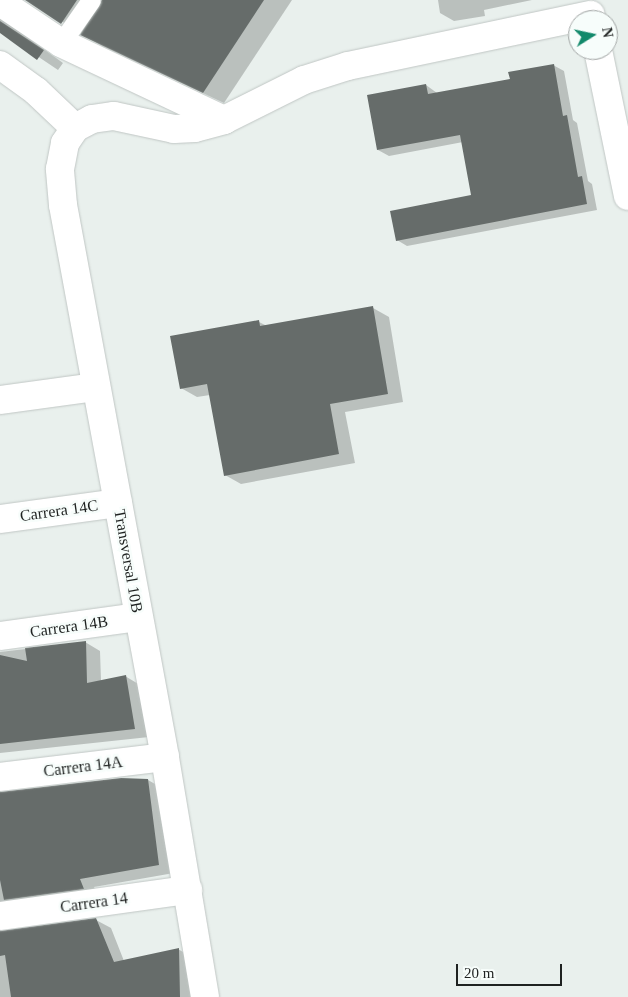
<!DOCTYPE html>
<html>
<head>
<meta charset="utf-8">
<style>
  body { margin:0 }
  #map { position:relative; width:628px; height:997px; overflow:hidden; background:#e9f0ed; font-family:"Times New Roman",serif }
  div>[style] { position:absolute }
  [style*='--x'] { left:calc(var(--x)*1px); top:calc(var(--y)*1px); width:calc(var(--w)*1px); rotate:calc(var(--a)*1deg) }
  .shadow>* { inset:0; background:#0003 }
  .building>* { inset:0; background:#666c6a }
  .roads { filter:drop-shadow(0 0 1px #c0c6c4) drop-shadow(0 0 1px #c0c6c4) }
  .lane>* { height:19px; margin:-9.5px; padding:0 9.5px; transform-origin:9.5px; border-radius:9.5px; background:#fff }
  .street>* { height:28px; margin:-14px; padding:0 14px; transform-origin:14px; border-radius:14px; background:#fff }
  span { translate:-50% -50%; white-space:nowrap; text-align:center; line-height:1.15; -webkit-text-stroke:5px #f7fdfb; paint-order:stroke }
  .street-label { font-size:16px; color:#1f2221 }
  .north { position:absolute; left:568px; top:10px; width:50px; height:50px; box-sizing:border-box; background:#f7fdfb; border:1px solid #a1a5a4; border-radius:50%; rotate:80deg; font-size:14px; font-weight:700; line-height:20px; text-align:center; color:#1f2221 }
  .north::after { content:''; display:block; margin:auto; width:18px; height:22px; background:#12896b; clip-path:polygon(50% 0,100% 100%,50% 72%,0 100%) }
  .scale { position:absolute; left:456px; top:964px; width:106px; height:22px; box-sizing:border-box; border:2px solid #1f2221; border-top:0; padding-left:6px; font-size:15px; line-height:18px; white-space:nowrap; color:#1f2221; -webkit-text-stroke:4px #f7fdfb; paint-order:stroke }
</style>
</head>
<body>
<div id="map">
  <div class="shadow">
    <div style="clip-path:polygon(0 0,6px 22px,63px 63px,58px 70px,0 31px)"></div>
    <div style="clip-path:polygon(27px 0,292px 0,224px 103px,102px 46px)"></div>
    <div style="clip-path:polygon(438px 0,532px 0,484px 10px,485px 16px,454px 21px,440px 13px)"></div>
    <div style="clip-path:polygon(553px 65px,564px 71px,573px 120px,577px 123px,588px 181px,592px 184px,597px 210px,407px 246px,397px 240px,473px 196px,463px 142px,389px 156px,378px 150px,426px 85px,437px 93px,511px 80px)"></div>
    <div style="clip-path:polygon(373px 308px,389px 317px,403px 402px,345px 412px,355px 463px,241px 484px,225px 475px,210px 395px,197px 397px,181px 388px,259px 322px,267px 326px)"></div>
    <div style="clip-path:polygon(85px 642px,100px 651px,101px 681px,125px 676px,140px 685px,149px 737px,0 753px,0 652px)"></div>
    <div style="clip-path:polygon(148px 780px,162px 788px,174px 873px,94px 887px,98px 897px,0 920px,0 788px,1px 794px)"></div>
    <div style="clip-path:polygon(96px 920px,111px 928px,124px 961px,178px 949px,193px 958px,194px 997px,0 997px,0 929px,3px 933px)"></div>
  </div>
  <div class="building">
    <div style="clip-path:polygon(25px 0,77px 0,61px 24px)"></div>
    <div style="clip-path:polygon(102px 0,264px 0,203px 93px,80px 35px)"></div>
    <div style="clip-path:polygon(0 21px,44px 50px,37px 60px,0 33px)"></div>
    <div style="clip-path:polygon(554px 64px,563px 116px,567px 115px,578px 177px,582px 176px,587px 204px,396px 241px,390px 211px,471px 195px,460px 135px,377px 150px,367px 95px,426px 84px,428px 94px,510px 79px,508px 72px)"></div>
    <div style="clip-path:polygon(373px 306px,388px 394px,330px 404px,339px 454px,224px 476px,207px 384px,180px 389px,170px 336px,259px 320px,260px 326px)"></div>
    <div style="clip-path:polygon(86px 641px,87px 683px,126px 675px,135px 729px,0 744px,0 655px,27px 661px,25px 648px)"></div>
    <div style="clip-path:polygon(121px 778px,148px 779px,159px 865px,80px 879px,84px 889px,4px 900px,0 880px,0 792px)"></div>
    <div style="clip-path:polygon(96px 918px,114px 962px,179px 948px,180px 997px,11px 997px,5px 955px,0 956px,0 931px)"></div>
  </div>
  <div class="roads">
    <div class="lane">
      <div style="--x:61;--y:43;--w:52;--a:-55.1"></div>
    </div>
    <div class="street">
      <div style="--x:0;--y:2;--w:73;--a:33.9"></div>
      <div style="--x:61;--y:43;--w:180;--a:25.3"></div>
      <div style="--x:598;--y:50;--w:149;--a:78.4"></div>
      <div style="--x:0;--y:65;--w:44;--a:35.8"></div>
      <div style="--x:36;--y:91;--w:54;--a:43.5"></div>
      <div style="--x:0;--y:400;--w:96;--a:-7.8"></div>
      <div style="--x:0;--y:519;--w:119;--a:-7.7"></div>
      <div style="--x:0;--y:636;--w:139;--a:-7.8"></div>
      <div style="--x:0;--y:777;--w:166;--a:-6.9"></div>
      <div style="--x:0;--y:916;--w:190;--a:-7.9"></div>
      <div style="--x:205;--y:997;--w:243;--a:-99.5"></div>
      <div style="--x:165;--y:757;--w:561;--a:-100.47"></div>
      <div style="--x:63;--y:205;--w:36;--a:-95"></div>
      <div style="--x:60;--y:169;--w:26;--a:-79"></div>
      <div style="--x:65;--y:143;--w:18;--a:-56"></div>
      <div style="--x:75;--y:128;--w:19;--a:-28"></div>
      <div style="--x:92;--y:119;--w:22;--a:-8"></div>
      <div style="--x:114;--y:116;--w:61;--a:12.2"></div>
      <div style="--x:174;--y:129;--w:21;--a:-3"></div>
      <div style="--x:195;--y:128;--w:30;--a:-15"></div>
      <div style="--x:224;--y:120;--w:89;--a:-26.6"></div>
      <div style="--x:304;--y:80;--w:46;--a:-17.7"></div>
      <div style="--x:348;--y:66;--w:248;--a:-11.9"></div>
    </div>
  </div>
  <div class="street-label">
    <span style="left:59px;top:511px;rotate:-8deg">Carrera 14C</span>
    <span style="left:128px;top:561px;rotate:80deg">Transversal 10B</span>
    <span style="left:69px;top:627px;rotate:-8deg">Carrera 14B</span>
    <span style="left:83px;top:767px;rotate:-7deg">Carrera 14A</span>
    <span style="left:94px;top:903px;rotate:-8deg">Carrera 14</span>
  </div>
  <div class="north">N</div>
  <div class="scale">20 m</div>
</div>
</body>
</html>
